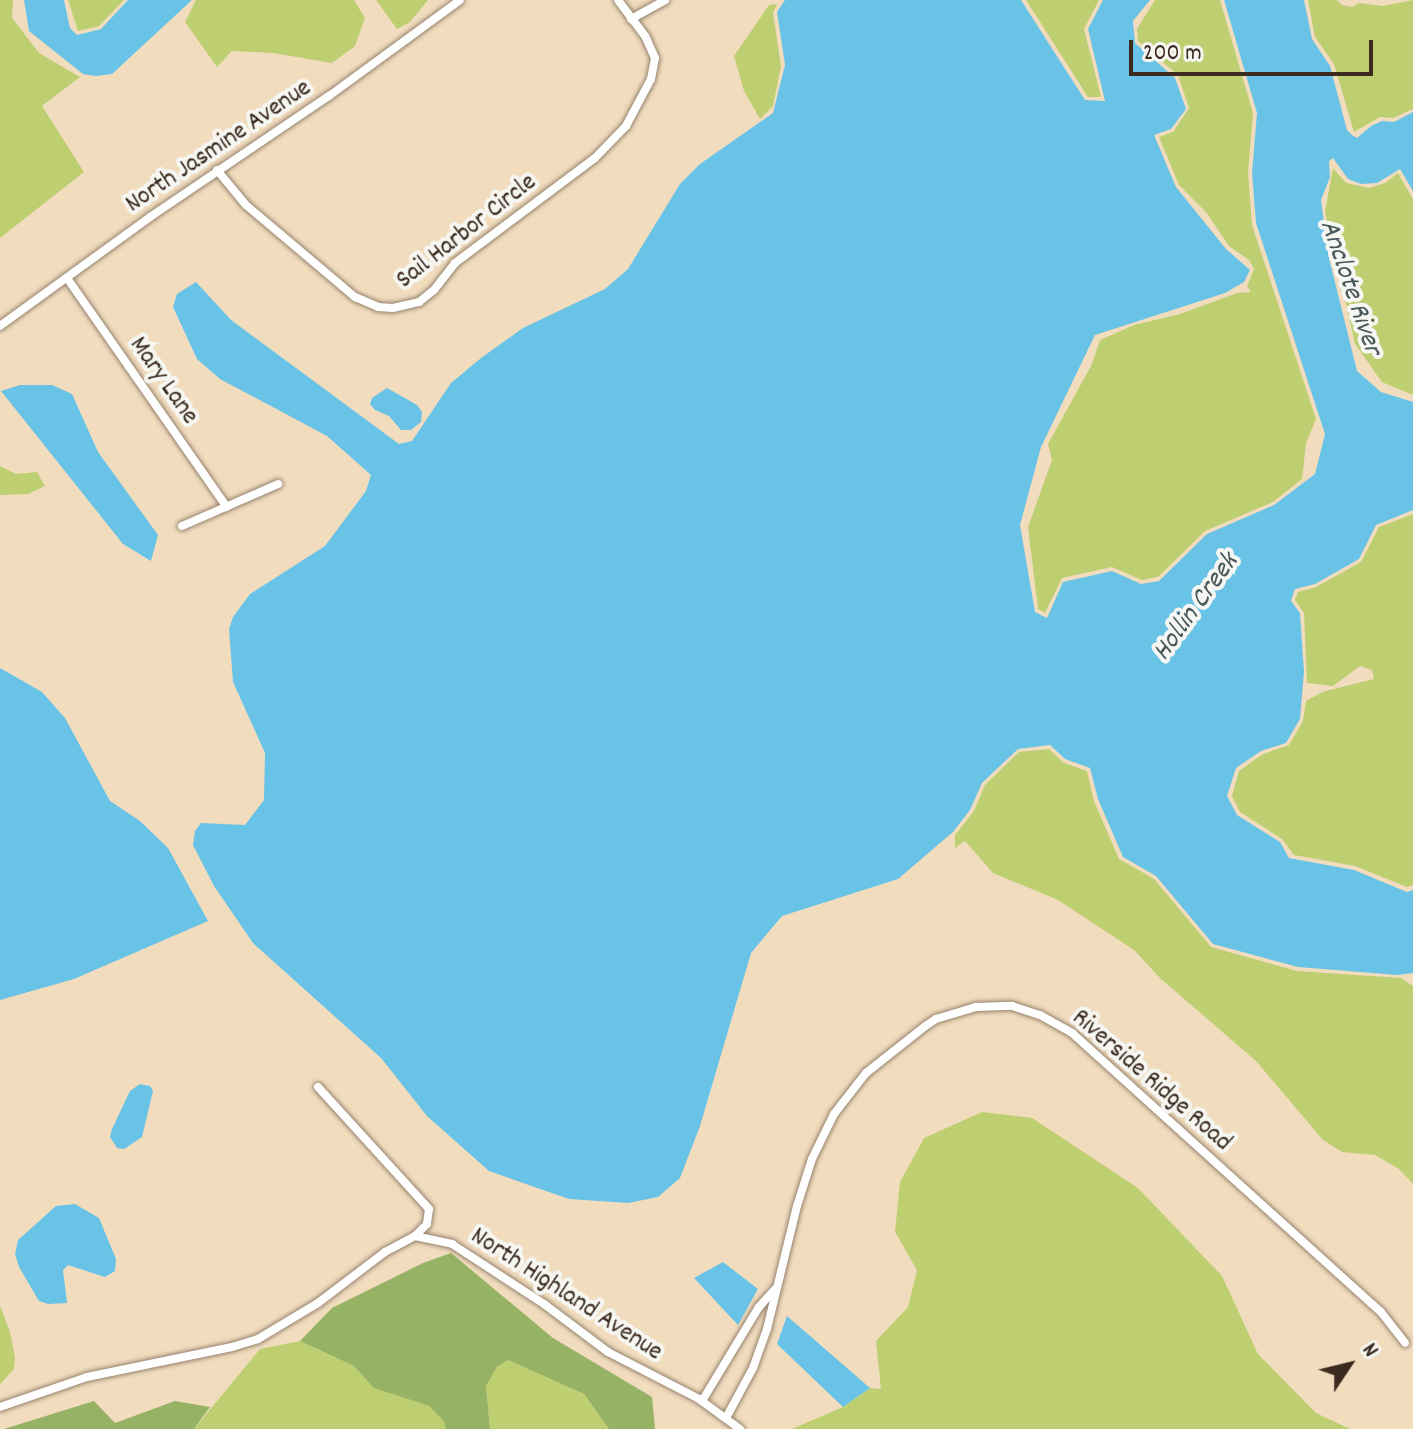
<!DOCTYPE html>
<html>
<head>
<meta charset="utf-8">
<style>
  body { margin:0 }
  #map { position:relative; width:1413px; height:1429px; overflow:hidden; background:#f1dcbe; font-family:Dekko,sans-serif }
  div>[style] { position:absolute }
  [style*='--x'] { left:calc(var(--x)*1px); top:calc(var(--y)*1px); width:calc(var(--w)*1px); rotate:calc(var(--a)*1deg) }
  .green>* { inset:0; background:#becf72 }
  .forest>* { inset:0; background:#96b264 }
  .water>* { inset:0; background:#69c3e7 }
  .roads { filter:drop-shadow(0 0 2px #96836e) drop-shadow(0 0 2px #96836e) }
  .street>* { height:8px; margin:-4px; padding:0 4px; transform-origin:4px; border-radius:4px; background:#fff }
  span { translate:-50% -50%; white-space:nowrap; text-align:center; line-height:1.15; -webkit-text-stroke:8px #f6f6f2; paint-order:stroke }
  .street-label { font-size:26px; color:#3b2a1e }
  .water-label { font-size:28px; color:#49585a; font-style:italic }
  .north { position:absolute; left:1309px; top:1325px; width:80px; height:80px; -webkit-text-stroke:6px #f6f6f2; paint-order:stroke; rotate:55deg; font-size:22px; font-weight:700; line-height:32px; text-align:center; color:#3b2a1e }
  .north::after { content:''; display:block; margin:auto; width:28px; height:36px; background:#3b2a1e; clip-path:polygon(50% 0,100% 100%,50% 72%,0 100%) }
  .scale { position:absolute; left:1129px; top:40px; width:244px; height:36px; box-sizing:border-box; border:4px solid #3b2a1e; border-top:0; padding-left:10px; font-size:24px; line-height:28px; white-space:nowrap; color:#3b2a1e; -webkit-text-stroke:6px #f6f6f2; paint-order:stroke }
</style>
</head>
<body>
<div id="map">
  <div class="green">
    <div style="clip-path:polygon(0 0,13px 0,12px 18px,39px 53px,80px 77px,42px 106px,84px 172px,0 238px)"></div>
    <div style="clip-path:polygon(68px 0,124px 0,99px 26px,78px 31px)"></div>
    <div style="clip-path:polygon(196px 0,354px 0,365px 18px,355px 46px,332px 63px,273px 53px,232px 51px,217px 67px,185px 22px)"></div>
    <div style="clip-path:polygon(376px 0,428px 0,410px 22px,397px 29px)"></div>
    <div style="clip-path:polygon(1026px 0,1099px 0,1084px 29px,1101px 97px,1088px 97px)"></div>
    <div style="clip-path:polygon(1155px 0,1220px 0,1253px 113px,1248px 173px,1252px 225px,1316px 419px,1306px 443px,1302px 479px,1273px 502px,1205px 531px,1158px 577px,1142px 580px,1112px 567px,1062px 578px,1045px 613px,1038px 609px,1028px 527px,1052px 460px,1048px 444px,1091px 366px,1100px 340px,1134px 325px,1180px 314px,1237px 293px,1251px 292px,1247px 286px,1254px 269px,1249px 260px,1229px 246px,1206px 212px,1179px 185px,1159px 137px,1173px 132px,1189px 108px,1178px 75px,1138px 41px,1137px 29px)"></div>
    <div style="clip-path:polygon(1308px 0,1337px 0,1342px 5px,1352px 7px,1359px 3px,1383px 6px,1413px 0,1413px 109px,1393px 118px,1380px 117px,1354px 132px,1334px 64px,1315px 37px)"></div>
    <div style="clip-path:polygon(777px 4px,773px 13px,781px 66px,773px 106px,760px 119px,744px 91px,734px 56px,769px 5px)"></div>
    <div style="clip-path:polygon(1333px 168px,1346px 183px,1369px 188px,1385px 183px,1398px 173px,1413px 199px,1413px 395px,1382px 382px,1355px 344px,1325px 212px)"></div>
    <div style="clip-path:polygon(0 466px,16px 474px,37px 472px,45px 486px,28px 494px,0 495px)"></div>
    <div style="clip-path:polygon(1413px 514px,1413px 885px,1407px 887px,1355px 866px,1294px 855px,1282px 839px,1240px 812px,1232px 796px,1239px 771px,1263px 754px,1289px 745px,1303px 721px,1306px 701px,1322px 692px,1374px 679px,1372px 670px,1360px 666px,1333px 686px,1307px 683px,1304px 613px,1295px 600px,1298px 592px,1316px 587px,1361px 562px,1379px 527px)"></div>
    <div style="clip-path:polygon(1049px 749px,1064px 763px,1087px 771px,1094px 801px,1119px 859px,1154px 879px,1211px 947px,1297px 971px,1401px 978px,1413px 986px,1413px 1184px,1399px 1169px,1375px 1155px,1342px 1152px,1323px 1140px,1256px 1061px,1160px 978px,1134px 950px,1058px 900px,993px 873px,965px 841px,955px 848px,955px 835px,974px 811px,985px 785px,1019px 752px)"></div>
    <div style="clip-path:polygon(982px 1112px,1032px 1118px,1138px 1188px,1222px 1276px,1258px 1354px,1316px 1413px,1350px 1429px,792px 1429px,843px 1407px,870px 1388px,881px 1389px,876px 1341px,908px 1307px,917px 1270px,895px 1232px,900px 1182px,924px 1138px)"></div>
    <div style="clip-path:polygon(0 1306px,10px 1332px,15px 1358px,14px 1369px,0 1384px)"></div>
    <div style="clip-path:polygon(300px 1341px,354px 1366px,375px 1388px,429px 1406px,445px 1421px,446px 1429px,194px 1429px,260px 1349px)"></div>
    <div style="clip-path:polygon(508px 1360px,584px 1394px,609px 1429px,490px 1429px,486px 1386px,497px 1367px)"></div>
  </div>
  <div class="forest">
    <div style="clip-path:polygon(451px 1253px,553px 1338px,652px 1397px,655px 1429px,609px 1429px,584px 1394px,508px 1360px,497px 1367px,486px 1386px,490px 1429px,446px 1429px,444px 1421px,429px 1406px,374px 1388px,354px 1366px,300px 1341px,332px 1308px,423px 1263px)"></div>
    <div style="clip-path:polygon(94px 1401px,115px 1423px,175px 1401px,210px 1407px,194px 1429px,4px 1429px)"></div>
  </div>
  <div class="water">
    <div style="clip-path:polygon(24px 0,64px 0,70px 28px,77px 35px,101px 29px,128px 0,192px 0,112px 74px,96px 76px,83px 74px,29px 31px)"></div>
    <div style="clip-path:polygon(785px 0,1021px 0,1085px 100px,1105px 101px,1088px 29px,1103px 0,1150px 0,1133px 21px,1135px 43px,1175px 78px,1186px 109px,1171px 129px,1154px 135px,1176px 187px,1226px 249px,1250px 270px,1244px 282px,1225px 293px,1095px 335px,1041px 447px,1020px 525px,1035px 612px,1047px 618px,1063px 582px,1112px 571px,1141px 584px,1159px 581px,1207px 534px,1274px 505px,1315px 474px,1325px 434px,1256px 223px,1252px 173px,1257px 113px,1224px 0,1304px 0,1312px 39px,1330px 66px,1347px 130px,1352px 135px,1357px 138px,1371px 126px,1382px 121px,1394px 122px,1413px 112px,1413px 191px,1400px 169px,1377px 183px,1361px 184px,1348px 179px,1333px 158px,1329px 161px,1330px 177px,1321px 200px,1329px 258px,1357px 371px,1381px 392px,1413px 402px,1413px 510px,1376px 525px,1359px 559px,1315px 584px,1295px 589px,1291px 601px,1300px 613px,1304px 672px,1300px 719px,1286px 743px,1261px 751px,1236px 768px,1227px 796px,1237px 815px,1280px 842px,1289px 858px,1354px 870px,1407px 892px,1413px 890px,1413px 973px,1397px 975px,1298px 967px,1213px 944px,1156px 876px,1123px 857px,1098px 799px,1090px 768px,1065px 759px,1050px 745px,1018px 749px,982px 783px,970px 810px,953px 832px,898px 879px,782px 916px,751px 953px,700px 1126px,680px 1178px,658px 1197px,628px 1203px,569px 1199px,489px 1171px,427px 1116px,381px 1058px,253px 943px,214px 886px,193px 845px,195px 831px,201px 823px,245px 825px,264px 800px,265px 753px,233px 682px,229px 629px,233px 617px,250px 594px,325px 546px,366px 491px,371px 475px,327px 436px,220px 379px,197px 359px,173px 307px,177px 294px,196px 282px,231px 320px,399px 444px,412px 441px,451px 383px,481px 358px,523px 328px,605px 289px,628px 269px,680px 184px,700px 164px,773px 113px,785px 65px,777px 12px)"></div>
    <div style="clip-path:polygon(20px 385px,52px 385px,72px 394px,98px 452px,158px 535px,151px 561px,123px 544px,1px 391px)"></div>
    <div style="clip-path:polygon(387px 388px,417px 405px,422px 412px,421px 422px,411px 430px,401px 430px,389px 416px,375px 410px,370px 404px,372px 398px)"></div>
    <div style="clip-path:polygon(0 668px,42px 692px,65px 718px,110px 801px,140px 821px,168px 848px,208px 921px,74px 979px,0 1000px)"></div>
    <div style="clip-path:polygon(140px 1084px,150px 1086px,153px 1091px,142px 1137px,124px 1149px,117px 1148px,110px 1137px,112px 1129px,130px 1091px)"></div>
    <div style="clip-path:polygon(75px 1204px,99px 1218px,116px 1259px,115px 1271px,105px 1277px,68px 1265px,63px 1270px,67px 1303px,48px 1304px,39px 1301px,19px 1267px,15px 1254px,18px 1240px,56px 1206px)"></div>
    <div style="clip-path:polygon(723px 1262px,758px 1289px,738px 1325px,694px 1278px)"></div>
    <div style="clip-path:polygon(787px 1316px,870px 1388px,843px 1407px,777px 1344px)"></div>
  </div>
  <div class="roads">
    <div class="street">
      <div style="--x:631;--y:19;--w:39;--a:-29"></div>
      <div style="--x:217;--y:170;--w:45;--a:50.4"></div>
      <div style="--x:246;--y:205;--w:143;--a:40.2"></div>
      <div style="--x:355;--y:297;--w:25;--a:23"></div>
      <div style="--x:378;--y:307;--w:15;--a:4"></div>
      <div style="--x:393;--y:308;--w:27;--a:-13"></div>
      <div style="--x:419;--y:302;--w:19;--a:-39"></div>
      <div style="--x:434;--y:290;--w:34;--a:-52"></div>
      <div style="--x:455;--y:263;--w:175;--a:-36.9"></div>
      <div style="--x:595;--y:158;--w:45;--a:-45.9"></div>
      <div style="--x:626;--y:126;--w:53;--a:-62"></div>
      <div style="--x:651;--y:79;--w:21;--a:-79"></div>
      <div style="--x:655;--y:58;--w:24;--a:-114"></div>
      <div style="--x:645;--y:36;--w:45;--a:-126.9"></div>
      <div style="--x:67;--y:278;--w:279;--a:55.1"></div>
      <div style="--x:0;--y:326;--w:185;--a:-36"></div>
      <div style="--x:150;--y:217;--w:216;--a:-34.1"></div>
      <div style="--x:329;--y:96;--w:162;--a:-36.2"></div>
      <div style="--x:182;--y:526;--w:105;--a:-23.6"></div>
      <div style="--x:318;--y:1087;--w:165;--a:47.7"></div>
      <div style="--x:429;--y:1209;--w:15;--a:98"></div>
      <div style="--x:427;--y:1224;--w:17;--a:135"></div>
      <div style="--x:702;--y:1401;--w:110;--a:-58.8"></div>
      <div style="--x:759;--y:1307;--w:24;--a:-48"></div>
      <div style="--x:0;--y:1407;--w:92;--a:-19"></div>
      <div style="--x:87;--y:1377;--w:148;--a:-11.7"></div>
      <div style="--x:232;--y:1347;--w:27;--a:-17"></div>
      <div style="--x:258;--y:1339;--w:70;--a:-31"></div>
      <div style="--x:318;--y:1303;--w:84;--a:-37.3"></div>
      <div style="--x:385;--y:1252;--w:34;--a:-28"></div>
      <div style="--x:415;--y:1236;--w:38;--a:12"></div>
      <div style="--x:452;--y:1244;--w:110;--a:33.1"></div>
      <div style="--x:544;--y:1304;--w:80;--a:36.9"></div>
      <div style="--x:608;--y:1352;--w:102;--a:27.3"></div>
      <div style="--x:699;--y:1399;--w:51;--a:36.2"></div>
      <div style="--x:726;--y:1418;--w:57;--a:-61.6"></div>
      <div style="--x:753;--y:1368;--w:41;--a:-70.3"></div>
      <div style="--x:767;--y:1329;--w:127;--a:-76.3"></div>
      <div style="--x:797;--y:1206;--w:49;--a:-72.3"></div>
      <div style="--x:812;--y:1159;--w:50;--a:-63.9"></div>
      <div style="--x:834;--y:1114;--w:52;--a:-52"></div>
      <div style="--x:866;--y:1073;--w:74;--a:-38.4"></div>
      <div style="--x:924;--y:1027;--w:14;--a:-34"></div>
      <div style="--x:936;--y:1019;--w:42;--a:-16.7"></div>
      <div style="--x:976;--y:1007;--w:36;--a:-2"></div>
      <div style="--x:1012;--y:1006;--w:29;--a:18"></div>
      <div style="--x:1040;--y:1015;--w:37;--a:29"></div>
      <div style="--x:1072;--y:1033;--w:416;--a:42.1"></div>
      <div style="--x:1381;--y:1312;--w:39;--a:52"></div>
    </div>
  </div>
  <div class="street-label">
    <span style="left:219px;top:147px;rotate:-34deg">North Jasmine Avenue</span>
    <span style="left:467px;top:232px;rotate:-38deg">Sail Harbor Circle</span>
    <span style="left:163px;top:381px;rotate:55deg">Mary Lane</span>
    <span style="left:1151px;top:1081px;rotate:41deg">Riverside Ridge Road</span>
    <span style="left:566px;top:1295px;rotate:33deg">North Highland Avenue</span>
  </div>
  <div class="water-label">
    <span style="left:1349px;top:288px;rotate:71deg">Anclote River</span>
    <span style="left:1197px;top:608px;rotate:-54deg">Hollin Creek</span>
  </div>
  <div class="north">N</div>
  <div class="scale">200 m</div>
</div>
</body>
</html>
